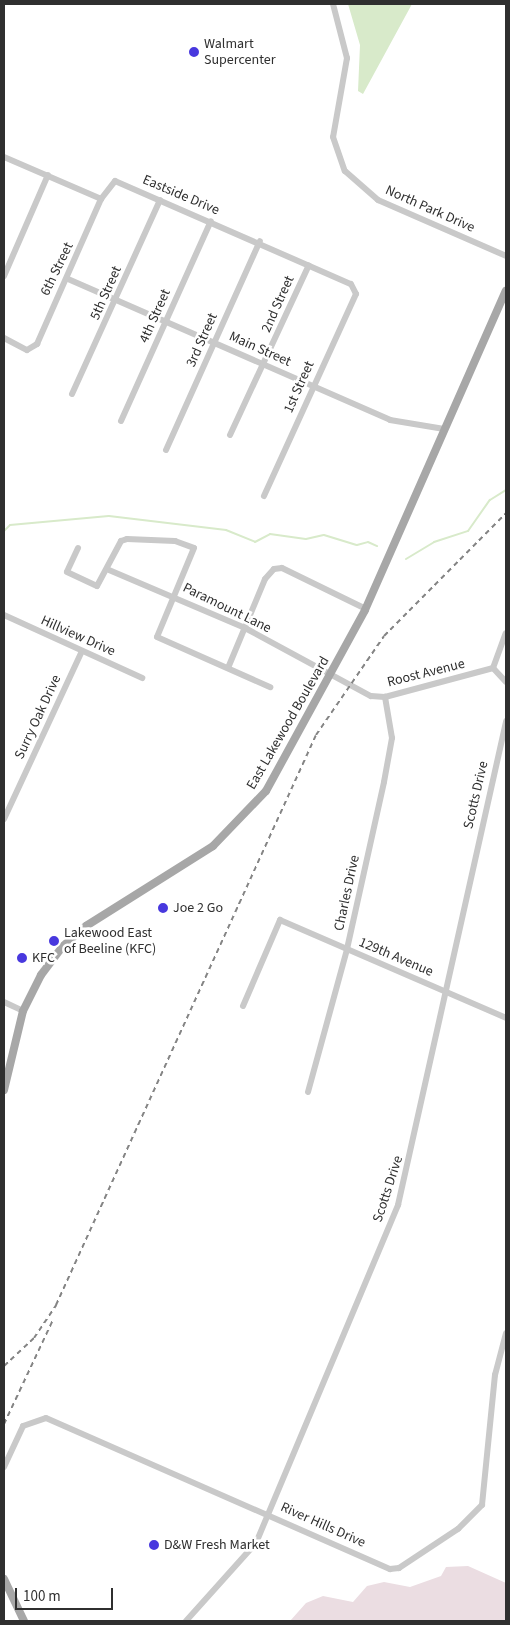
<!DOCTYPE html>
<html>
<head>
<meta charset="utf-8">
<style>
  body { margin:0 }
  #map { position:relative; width:510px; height:1625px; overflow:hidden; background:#fff; font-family:"Source Sans 3",sans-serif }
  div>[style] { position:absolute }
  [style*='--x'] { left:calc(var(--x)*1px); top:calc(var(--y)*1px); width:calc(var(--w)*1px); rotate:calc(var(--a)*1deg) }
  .green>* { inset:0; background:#ebdde2 }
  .water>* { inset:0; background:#d8eaca }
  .stream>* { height:2px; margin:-1px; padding:0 1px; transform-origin:1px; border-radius:1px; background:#d8eaca }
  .minor>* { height:6px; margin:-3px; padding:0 3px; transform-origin:3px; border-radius:3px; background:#c9c9c9 }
  .major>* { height:8px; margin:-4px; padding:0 4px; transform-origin:4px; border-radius:4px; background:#a7a7a7 }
  .rail>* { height:2px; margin-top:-1px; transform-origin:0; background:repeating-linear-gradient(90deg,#848484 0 5px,transparent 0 9px) }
  .dots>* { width:14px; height:14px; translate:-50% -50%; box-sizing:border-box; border:2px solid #fff; border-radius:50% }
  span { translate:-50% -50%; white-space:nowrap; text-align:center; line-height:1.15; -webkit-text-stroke:5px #fff; paint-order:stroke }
  .poi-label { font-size:14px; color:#2f2f2f }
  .left { translate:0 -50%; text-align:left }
  .street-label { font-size:14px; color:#2f2f2f }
  .frame { position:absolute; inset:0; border:5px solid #2f2f2f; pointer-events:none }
  .scale { position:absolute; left:15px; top:1588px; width:98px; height:22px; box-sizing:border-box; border:2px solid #2f2f2f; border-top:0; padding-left:6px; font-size:15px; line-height:18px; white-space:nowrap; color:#2f2f2f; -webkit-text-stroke:4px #fff; paint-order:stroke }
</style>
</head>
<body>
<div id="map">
  <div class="green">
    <div style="clip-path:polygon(468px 1566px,506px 1583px,506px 1621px,290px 1621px,306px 1603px,323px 1596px,353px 1602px,367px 1586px,384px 1582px,410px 1587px,441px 1576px,446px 1567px)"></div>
  </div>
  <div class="water">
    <div style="clip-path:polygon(348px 4px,412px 4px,363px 94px,358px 91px,360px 45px)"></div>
  </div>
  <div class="stream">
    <div style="--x:4;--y:531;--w:8;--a:-45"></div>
    <div style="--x:10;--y:525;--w:99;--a:-5.2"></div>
    <div style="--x:109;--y:516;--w:118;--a:6.8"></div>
    <div style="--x:226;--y:530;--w:31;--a:22"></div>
    <div style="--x:255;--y:542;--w:17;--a:-28"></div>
    <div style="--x:270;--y:534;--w:36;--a:8"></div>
    <div style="--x:306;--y:539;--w:18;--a:-13"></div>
    <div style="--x:324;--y:535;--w:34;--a:17"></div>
    <div style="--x:357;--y:545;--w:11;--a:-15"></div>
    <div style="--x:368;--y:542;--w:10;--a:24"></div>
    <div style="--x:406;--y:559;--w:33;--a:-31"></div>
    <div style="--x:434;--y:542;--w:36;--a:-18"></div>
    <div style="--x:468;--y:531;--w:38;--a:-55"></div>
    <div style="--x:490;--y:500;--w:19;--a:-32"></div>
  </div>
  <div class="minor">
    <div style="--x:333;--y:4;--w:56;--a:75.5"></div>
    <div style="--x:347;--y:58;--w:80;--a:100"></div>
    <div style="--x:333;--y:137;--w:36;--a:71"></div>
    <div style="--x:345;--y:171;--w:44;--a:41.3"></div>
    <div style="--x:378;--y:200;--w:140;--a:23.6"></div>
    <div style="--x:4;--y:157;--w:106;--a:23.4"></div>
    <div style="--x:4;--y:276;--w:110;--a:-66.5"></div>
    <div style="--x:68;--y:279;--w:352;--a:23.6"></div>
    <div style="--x:390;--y:420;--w:55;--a:9.5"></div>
    <div style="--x:4;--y:338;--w:26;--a:28"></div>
    <div style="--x:27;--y:350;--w:12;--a:-31"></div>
    <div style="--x:37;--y:344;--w:158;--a:-66.2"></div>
    <div style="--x:101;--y:199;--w:23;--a:-52"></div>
    <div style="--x:115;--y:181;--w:257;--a:23.6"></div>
    <div style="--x:351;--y:284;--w:11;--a:63"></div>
    <div style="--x:356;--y:294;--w:222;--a:114.5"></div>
    <div style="--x:72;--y:394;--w:213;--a:-65.6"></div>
    <div style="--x:121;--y:421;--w:219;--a:-65.8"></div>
    <div style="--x:230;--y:435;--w:187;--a:-65.1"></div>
    <div style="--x:166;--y:450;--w:229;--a:-65.8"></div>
    <div style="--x:78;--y:548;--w:26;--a:115"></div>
    <div style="--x:67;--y:572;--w:33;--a:25"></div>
    <div style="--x:97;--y:586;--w:51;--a:-61.9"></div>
    <div style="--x:121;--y:541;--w:6;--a:-18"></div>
    <div style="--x:127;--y:539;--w:48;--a:2.4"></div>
    <div style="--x:175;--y:541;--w:20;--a:20"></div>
    <div style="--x:194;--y:548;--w:96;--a:112.6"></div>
    <div style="--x:157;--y:637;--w:124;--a:23.9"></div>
    <div style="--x:109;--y:570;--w:148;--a:23.1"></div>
    <div style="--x:245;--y:628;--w:143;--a:28.4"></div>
    <div style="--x:371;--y:696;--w:14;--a:4"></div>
    <div style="--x:385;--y:697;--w:112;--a:-15"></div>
    <div style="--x:493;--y:668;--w:37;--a:-70"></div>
    <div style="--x:4;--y:615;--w:152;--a:24.5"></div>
    <div style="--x:228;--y:668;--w:96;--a:-67.4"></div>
    <div style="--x:265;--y:579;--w:13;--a:-48"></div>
    <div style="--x:274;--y:569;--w:8;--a:-7"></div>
    <div style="--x:282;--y:568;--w:93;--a:26"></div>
    <div style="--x:493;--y:668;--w:19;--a:47"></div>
    <div style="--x:4;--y:819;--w:183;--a:-65.1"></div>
    <div style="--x:4;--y:1002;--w:21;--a:25"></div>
    <div style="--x:243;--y:1006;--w:94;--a:-66.7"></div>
    <div style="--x:280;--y:920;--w:246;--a:23.4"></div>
    <div style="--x:308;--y:1092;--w:148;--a:-74.7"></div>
    <div style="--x:347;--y:949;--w:171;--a:-77.5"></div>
    <div style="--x:384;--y:782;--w:45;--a:-79.7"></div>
    <div style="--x:392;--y:738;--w:42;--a:-99.7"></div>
    <div style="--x:4;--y:1467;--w:45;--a:-65.1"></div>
    <div style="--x:23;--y:1426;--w:24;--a:-19"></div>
    <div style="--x:46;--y:1418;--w:376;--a:23.7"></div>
    <div style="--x:390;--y:1569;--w:9;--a:-6"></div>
    <div style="--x:399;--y:1568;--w:71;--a:-33.5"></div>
    <div style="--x:458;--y:1529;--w:34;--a:-45"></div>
    <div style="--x:482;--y:1505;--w:131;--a:-84.3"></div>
    <div style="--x:495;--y:1375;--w:43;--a:-75.3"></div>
    <div style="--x:186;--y:1621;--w:105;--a:-48.1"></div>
    <div style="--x:256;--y:1543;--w:367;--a:-67.2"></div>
    <div style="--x:398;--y:1205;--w:496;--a:-77.4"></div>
  </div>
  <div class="major">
    <div style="--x:4;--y:1090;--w:81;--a:-76.5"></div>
    <div style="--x:23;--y:1011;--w:40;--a:-63.4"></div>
    <div style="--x:41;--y:975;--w:35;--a:-53"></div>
    <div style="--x:62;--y:947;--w:32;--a:-41"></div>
    <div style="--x:86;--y:926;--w:150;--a:-32.2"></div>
    <div style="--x:213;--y:846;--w:76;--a:-46.1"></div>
    <div style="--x:266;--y:791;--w:206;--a:-61.3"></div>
    <div style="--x:365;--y:610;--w:349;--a:-66.2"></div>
    <div style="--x:4;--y:1579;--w:47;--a:64.5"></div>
  </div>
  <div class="rail">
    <div style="--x:4;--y:1366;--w:41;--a:-43"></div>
    <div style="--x:34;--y:1338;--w:40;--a:-56"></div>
    <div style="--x:56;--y:1305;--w:626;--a:-65.48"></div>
    <div style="--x:316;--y:735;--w:120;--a:-55.5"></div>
    <div style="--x:384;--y:636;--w:173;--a:-45.2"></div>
    <div style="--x:4;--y:1424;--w:115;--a:-64.8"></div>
  </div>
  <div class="dots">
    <div style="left:194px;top:52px;background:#4838de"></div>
    <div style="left:163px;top:908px;background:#4838de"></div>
    <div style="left:54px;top:941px;background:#4838de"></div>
    <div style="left:22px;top:958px;background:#4838de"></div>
    <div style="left:154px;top:1545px;background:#4838de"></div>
  </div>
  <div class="poi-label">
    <span class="left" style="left:204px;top:52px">Walmart<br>Supercenter</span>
    <span class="left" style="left:173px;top:908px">Joe 2 Go</span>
    <span class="left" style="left:64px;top:941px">Lakewood East<br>of Beeline (KFC)</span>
    <span class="left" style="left:32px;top:958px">KFC</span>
    <span class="left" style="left:164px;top:1545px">D&amp;W Fresh Market</span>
  </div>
  <div class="street-label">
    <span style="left:181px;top:195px;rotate:23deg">Eastside Drive</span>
    <span style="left:430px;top:209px;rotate:24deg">North Park Drive</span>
    <span style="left:57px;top:269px;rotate:-64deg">6th Street</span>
    <span style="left:106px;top:293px;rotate:-66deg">5th Street</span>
    <span style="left:278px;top:304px;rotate:-66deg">2nd Street</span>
    <span style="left:155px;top:316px;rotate:-66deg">4th Street</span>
    <span style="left:202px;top:340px;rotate:-66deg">3rd Street</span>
    <span style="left:260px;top:349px;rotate:24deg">Main Street</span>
    <span style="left:299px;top:387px;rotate:-66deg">1st Street</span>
    <span style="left:227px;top:608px;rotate:26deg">Paramount Lane</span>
    <span style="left:78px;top:636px;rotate:24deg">Hillview Drive</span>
    <span style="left:426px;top:673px;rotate:-14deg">Roost Avenue</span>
    <span style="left:38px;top:717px;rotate:-65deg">Surry Oak Drive</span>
    <span style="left:288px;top:723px;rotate:-60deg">East Lakewood Boulevard</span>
    <span style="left:476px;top:795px;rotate:-77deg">Scotts Drive</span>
    <span style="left:347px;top:893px;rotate:-78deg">Charles Drive</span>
    <span style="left:396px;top:957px;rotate:23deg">129th Avenue</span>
    <span style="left:388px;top:1189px;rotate:-72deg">Scotts Drive</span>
    <span style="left:323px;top:1525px;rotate:24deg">River Hills Drive</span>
  </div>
  <div class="frame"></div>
  <div class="scale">100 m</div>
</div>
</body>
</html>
